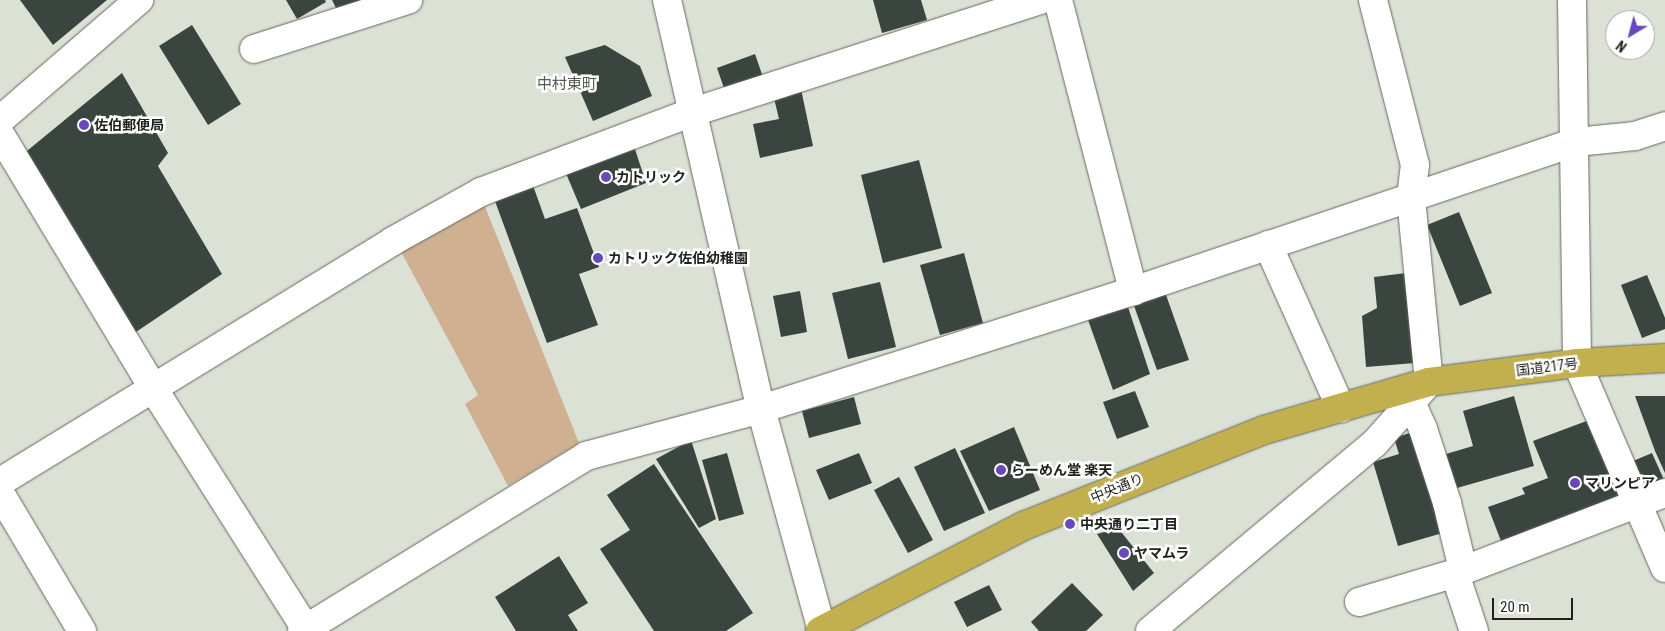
<!DOCTYPE html>
<html>
<head>
<meta charset="utf-8">
<style>
  body { margin:0 }
  #map { position:relative; width:1665px; height:631px; overflow:hidden; background:#dbe2d5; font-family:"Roboto Condensed","Noto Sans JP",sans-serif }
  div>[style] { position:absolute }
  [style*='--x'] { left:calc(var(--x)*1px); top:calc(var(--y)*1px); width:calc(var(--w)*1px); rotate:calc(var(--a)*1deg) }
  .green>* { inset:0; background:#cfb091 }
  .building>* { inset:0; background:#3a453f }
  .roads { filter:drop-shadow(0 0 1px #63695e) drop-shadow(0 0 1px #63695e) }
  .minor>* { height:28px; margin:-14px; padding:0 14px; transform-origin:14px; border-radius:14px; background:#fff }
  .highway>* { height:28px; margin:-14px; padding:0 14px; transform-origin:14px; border-radius:14px; background:#c2af4e }
  .dots>* { width:14px; height:14px; translate:-50% -50%; box-sizing:border-box; border:2px solid #fff; border-radius:50% }
  span { translate:-50% -50%; white-space:nowrap; text-align:center; line-height:1.15; -webkit-text-stroke:5px #fff; paint-order:stroke }
  .poi-label { font-size:14px; color:#1e211c; font-weight:700 }
  .left { translate:0 -50%; text-align:left }
  .street-label { font-size:14px; color:#1e211c }
  .neighbourhood-label { font-size:15px; color:#53594f }
  .north { position:absolute; left:1605px; top:10px; width:50px; height:50px; box-sizing:border-box; background:#fff; border:1px solid #a5a6a4; border-radius:50%; rotate:217deg; font-size:14px; font-weight:700; line-height:20px; text-align:center; color:#1e211c }
  .north::after { content:''; display:block; margin:auto; width:18px; height:22px; background:#6748c0; clip-path:polygon(50% 0,100% 100%,50% 72%,0 100%) }
  .scale { position:absolute; left:1492px; top:598px; width:81px; height:22px; box-sizing:border-box; border:2px solid #1e211c; border-top:0; padding-left:6px; font-size:15px; line-height:18px; white-space:nowrap; color:#1e211c; -webkit-text-stroke:4px #fff; paint-order:stroke }
</style>
</head>
<body>
<div id="map">
  <div class="green">
    <div style="clip-path:polygon(482px 199px,579px 443px,508px 486px,465px 404px,478px 395px,398px 246px)"></div>
  </div>
  <div class="building">
    <div style="clip-path:polygon(20px 0,107px 0,53px 45px)"></div>
    <div style="clip-path:polygon(286px 0,325px 0,326px 2px,297px 19px)"></div>
    <div style="clip-path:polygon(332px 0,369px 0,340px 16px)"></div>
    <div style="clip-path:polygon(873px 0,921px 0,927px 20px,882px 33px)"></div>
    <div style="clip-path:polygon(192px 25px,241px 104px,208px 125px,159px 46px)"></div>
    <div style="clip-path:polygon(605px 45px,640px 66px,652px 96px,593px 121px,565px 57px)"></div>
    <div style="clip-path:polygon(755px 54px,764px 80px,726px 94px,717px 68px)"></div>
    <div style="clip-path:polygon(122px 73px,168px 153px,158px 166px,222px 274px,133px 334px,22px 155px)"></div>
    <div style="clip-path:polygon(801px 89px,813px 146px,760px 158px,753px 124px,779px 119px,773px 94px)"></div>
    <div style="clip-path:polygon(634px 146px,646px 183px,581px 209px,565px 171px)"></div>
    <div style="clip-path:polygon(919px 160px,942px 248px,883px 263px,861px 175px)"></div>
    <div style="clip-path:polygon(531px 180px,545px 219px,577px 208px,599px 267px,579px 274px,598px 325px,547px 343px,492px 193px)"></div>
    <div style="clip-path:polygon(1459px 212px,1492px 293px,1460px 306px,1427px 225px)"></div>
    <div style="clip-path:polygon(964px 253px,983px 323px,940px 335px,920px 265px)"></div>
    <div style="clip-path:polygon(1406px 273px,1415px 363px,1366px 367px,1362px 316px,1377px 308px,1374px 277px)"></div>
    <div style="clip-path:polygon(1647px 275px,1665px 318px,1665px 329px,1642px 338px,1621px 285px)"></div>
    <div style="clip-path:polygon(880px 282px,896px 347px,848px 359px,832px 293px)"></div>
    <div style="clip-path:polygon(800px 291px,807px 332px,781px 337px,773px 296px)"></div>
    <div style="clip-path:polygon(1165px 292px,1189px 360px,1157px 370px,1133px 303px)"></div>
    <div style="clip-path:polygon(1127px 304px,1150px 374px,1113px 390px,1087px 317px)"></div>
    <div style="clip-path:polygon(1135px 391px,1149px 427px,1117px 439px,1103px 402px)"></div>
    <div style="clip-path:polygon(1514px 396px,1534px 466px,1457px 488px,1446px 454px,1473px 446px,1463px 411px)"></div>
    <div style="clip-path:polygon(1635px 396px,1665px 396px,1665px 473px,1655px 451px)"></div>
    <div style="clip-path:polygon(854px 397px,861px 424px,809px 438px,802px 411px)"></div>
    <div style="clip-path:polygon(1592px 419px,1623px 504px,1504px 549px,1488px 507px,1525px 494px,1522px 488px,1548px 478px,1533px 441px)"></div>
    <div style="clip-path:polygon(1014px 427px,1040px 490px,989px 511px,960px 451px)"></div>
    <div style="clip-path:polygon(1416px 431px,1446px 532px,1398px 546px,1373px 462px,1399px 454px,1394px 438px)"></div>
    <div style="clip-path:polygon(691px 440px,716px 519px,699px 528px,656px 459px)"></div>
    <div style="clip-path:polygon(955px 448px,985px 513px,944px 531px,914px 467px)"></div>
    <div style="clip-path:polygon(727px 453px,744px 514px,719px 521px,702px 460px)"></div>
    <div style="clip-path:polygon(859px 453px,872px 483px,829px 500px,816px 470px)"></div>
    <div style="clip-path:polygon(1652px 453px,1665px 482px,1639px 493px,1626px 464px)"></div>
    <div style="clip-path:polygon(654px 464px,753px 613px,726px 631px,654px 631px,600px 549px,630px 530px,607px 495px)"></div>
    <div style="clip-path:polygon(899px 477px,933px 540px,908px 553px,874px 490px)"></div>
    <div style="clip-path:polygon(1118px 528px,1154px 573px,1133px 591px,1097px 534px)"></div>
    <div style="clip-path:polygon(559px 556px,588px 603px,568px 615px,578px 631px,516px 631px,495px 597px)"></div>
    <div style="clip-path:polygon(1072px 583px,1103px 615px,1086px 631px,1039px 631px,1031px 622px)"></div>
    <div style="clip-path:polygon(989px 585px,1002px 610px,967px 627px,954px 602px)"></div>
  </div>
  <div class="roads">
    <div class="minor">
      <div style="--x:667;--y:0;--w:420;--a:77.1"></div>
      <div style="--x:761;--y:409;--w:230;--a:74.6"></div>
      <div style="--x:1058;--y:0;--w:301;--a:75.5"></div>
      <div style="--x:1572;--y:0;--w:363;--a:89.2"></div>
      <div style="--x:1577;--y:363;--w:223;--a:66.8"></div>
      <div style="--x:254;--y:49;--w:162;--a:-17.7"></div>
      <div style="--x:0;--y:120;--w:184;--a:-40.8"></div>
      <div style="--x:0;--y:134;--w:297;--a:58.9"></div>
      <div style="--x:153;--y:388;--w:288;--a:57.6"></div>
      <div style="--x:1268;--y:245;--w:179;--a:65.9"></div>
      <div style="--x:1411;--y:402;--w:30;--a:66"></div>
      <div style="--x:1423;--y:429;--w:78;--a:72"></div>
      <div style="--x:1447;--y:503;--w:60;--a:76.4"></div>
      <div style="--x:1461;--y:561;--w:19;--a:102"></div>
      <div style="--x:1457;--y:580;--w:54;--a:71.6"></div>
      <div style="--x:0;--y:482;--w:461;--a:-31.5"></div>
      <div style="--x:393;--y:241;--w:101;--a:-29.1"></div>
      <div style="--x:481;--y:192;--w:227;--a:-20.7"></div>
      <div style="--x:693;--y:112;--w:364;--a:-17.9"></div>
      <div style="--x:0;--y:493;--w:161;--a:59.3"></div>
      <div style="--x:1359;--y:602;--w:104;--a:-16.7"></div>
      <div style="--x:1459;--y:572;--w:221;--a:-21"></div>
      <div style="--x:302;--y:631;--w:334;--a:-31.6"></div>
      <div style="--x:586;--y:456;--w:181;--a:-15"></div>
      <div style="--x:761;--y:409;--w:390;--a:-17.6"></div>
      <div style="--x:1133;--y:291;--w:467;--a:-18.6"></div>
      <div style="--x:1576;--y:142;--w:59;--a:-5.8"></div>
      <div style="--x:1635;--y:136;--w:32;--a:-18"></div>
      <div style="--x:1150;--y:631;--w:292;--a:-39.9"></div>
      <div style="--x:1374;--y:444;--w:83;--a:-48.4"></div>
      <div style="--x:1429;--y:382;--w:186;--a:-95.6"></div>
      <div style="--x:1411;--y:197;--w:32;--a:-83"></div>
      <div style="--x:1415;--y:165;--w:170;--a:-104.3"></div>
    </div>
    <div class="highway">
      <div style="--x:820;--y:631;--w:229;--a:-27.3"></div>
      <div style="--x:1023;--y:526;--w:259;--a:-21.7"></div>
      <div style="--x:1264;--y:430;--w:172;--a:-16.2"></div>
      <div style="--x:1429;--y:382;--w:149;--a:-7.3"></div>
      <div style="--x:1577;--y:363;--w:88;--a:-3.3"></div>
    </div>
  </div>
  <div class="dots">
    <div style="left:84px;top:125px;background:#6748c0"></div>
    <div style="left:606px;top:177px;background:#6748c0"></div>
    <div style="left:598px;top:258px;background:#6748c0"></div>
    <div style="left:1001px;top:470px;background:#6748c0"></div>
    <div style="left:1575px;top:483px;background:#6748c0"></div>
    <div style="left:1070px;top:524px;background:#6748c0"></div>
    <div style="left:1124px;top:553px;background:#6748c0"></div>
  </div>
  <div class="poi-label">
    <span class="left" style="left:94px;top:125px">佐伯郵便局</span>
    <span class="left" style="left:616px;top:177px">カトリック</span>
    <span class="left" style="left:608px;top:258px">カトリック佐伯幼稚園</span>
    <span class="left" style="left:1011px;top:470px">らーめん堂 楽天</span>
    <span class="left" style="left:1585px;top:483px">マリンピア</span>
    <span class="left" style="left:1080px;top:524px">中央通り二丁目</span>
    <span class="left" style="left:1134px;top:553px">ヤマムラ</span>
  </div>
  <div class="street-label">
    <span style="left:1547px;top:367px;rotate:-7deg">国道217号</span>
    <span style="left:1117px;top:488px;rotate:-22deg">中央通り</span>
  </div>
  <div class="neighbourhood-label">
    <span style="left:567px;top:85px">中村東町</span>
  </div>
  <div class="north">N</div>
  <div class="scale">20 m</div>
</div>
</body>
</html>
